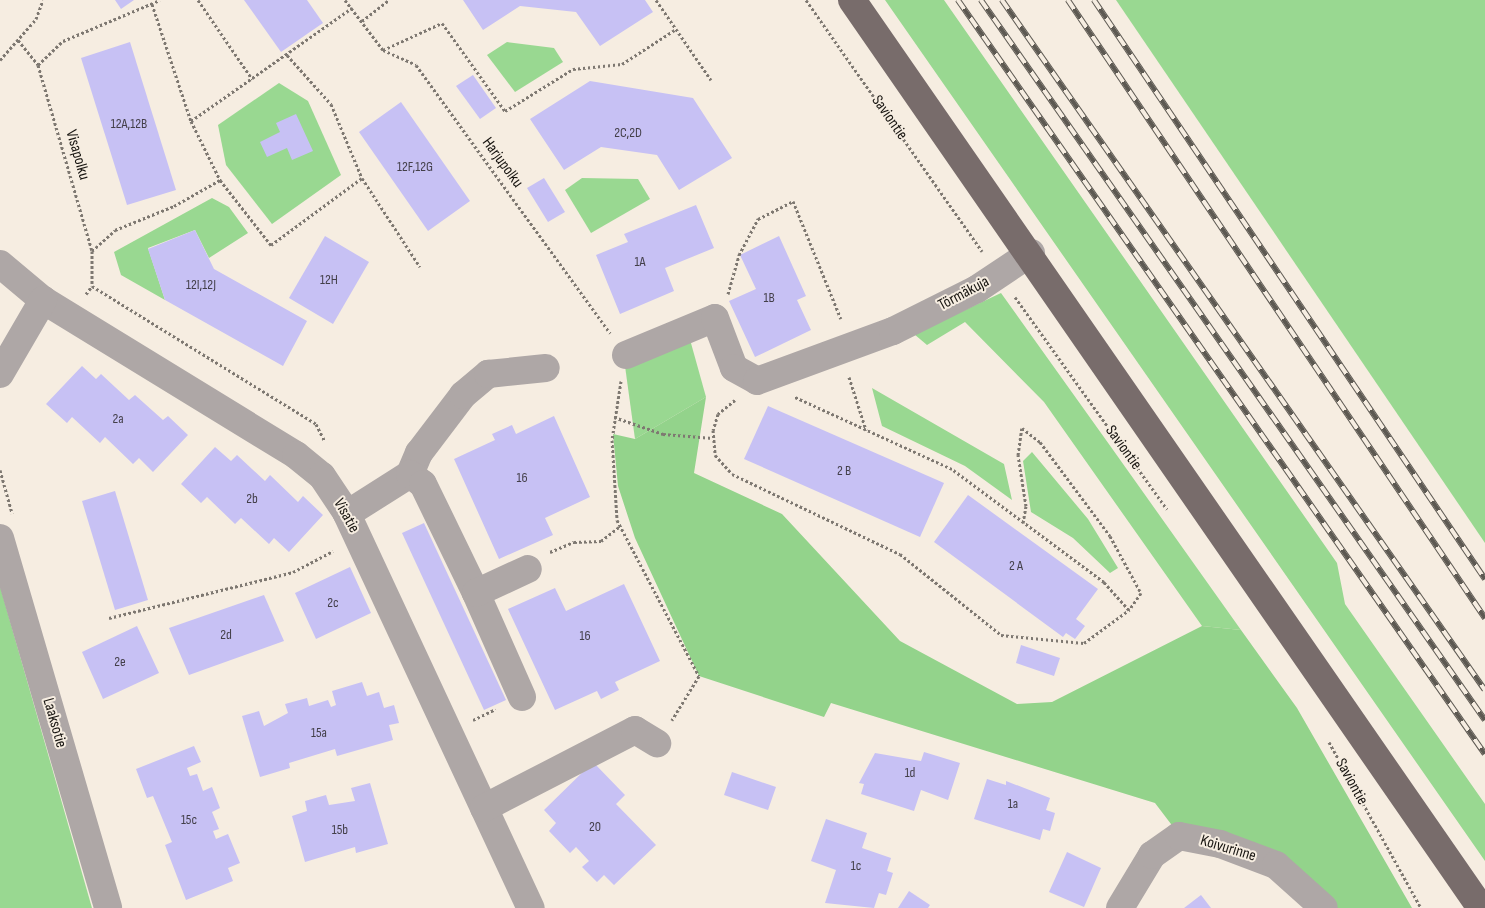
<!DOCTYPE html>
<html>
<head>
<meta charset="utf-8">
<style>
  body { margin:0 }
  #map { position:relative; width:1485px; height:908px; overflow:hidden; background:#f6ede1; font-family:"Sofia Sans Condensed",sans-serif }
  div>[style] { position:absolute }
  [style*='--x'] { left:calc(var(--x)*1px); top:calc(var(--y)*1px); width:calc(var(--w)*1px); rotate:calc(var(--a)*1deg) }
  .green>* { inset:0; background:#99d891 }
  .forest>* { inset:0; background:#93d38b }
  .building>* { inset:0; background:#c7c1f4 }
  .path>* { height:3px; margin-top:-1.5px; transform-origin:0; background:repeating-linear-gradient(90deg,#7e7871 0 2.5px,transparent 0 5px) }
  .minor>* { height:28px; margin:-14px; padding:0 14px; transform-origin:14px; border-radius:14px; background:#aea7a6 }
  .major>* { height:28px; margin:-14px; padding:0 14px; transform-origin:14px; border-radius:14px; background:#786c6b }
  .rail>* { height:5.5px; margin-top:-2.75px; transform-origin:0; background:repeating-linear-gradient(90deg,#f6ede1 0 11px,#5d5952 0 22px); box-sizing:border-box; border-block:1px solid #5d5952 }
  span { translate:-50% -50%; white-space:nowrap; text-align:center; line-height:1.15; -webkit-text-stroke:4px #f6ede1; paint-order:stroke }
  .number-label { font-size:14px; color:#433f49 }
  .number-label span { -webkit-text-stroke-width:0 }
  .street-label { font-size:16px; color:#171410 }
</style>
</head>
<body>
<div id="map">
  <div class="green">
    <div style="clip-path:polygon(885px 0,944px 0,1337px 563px,1345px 604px,1485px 804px,1485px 861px)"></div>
    <div style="clip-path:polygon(1116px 0,1485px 0,1485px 543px)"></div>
    <div style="clip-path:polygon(507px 42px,554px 48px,563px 62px,515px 92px,487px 55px)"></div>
    <div style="clip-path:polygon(279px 83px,308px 101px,341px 175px,272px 224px,226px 165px,218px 125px)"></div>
    <div style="clip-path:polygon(582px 178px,638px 179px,650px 199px,591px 233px,565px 190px)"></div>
    <div style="clip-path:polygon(212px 198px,229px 207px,248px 233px,209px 258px,195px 230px,148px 248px,165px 300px,121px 275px,114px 252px)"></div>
    <div style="clip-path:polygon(1001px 293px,1111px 447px,1241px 630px,1202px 626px,1044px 402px,965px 322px,927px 345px,914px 334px)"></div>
    <div style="clip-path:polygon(689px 336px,706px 397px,635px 439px,625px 366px)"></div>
    <div style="clip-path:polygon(872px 388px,1004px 464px,1012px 500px,965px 466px,882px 426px)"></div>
    <div style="clip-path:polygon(1032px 452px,1088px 519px,1118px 568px,1110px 573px,1073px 538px,1031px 512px,1023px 461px)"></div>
    <div style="clip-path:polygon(0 586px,92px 908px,0 908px)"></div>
  </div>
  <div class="forest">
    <div style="clip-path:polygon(706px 397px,694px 473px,782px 514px,900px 641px,1017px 704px,1052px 702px,1202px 626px,1241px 630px,1297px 708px,1412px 908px,1337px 908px,1174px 828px,1155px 803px,831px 703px,824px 717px,699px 676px,635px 538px,618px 486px,613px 434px,635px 439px)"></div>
  </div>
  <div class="building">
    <div style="clip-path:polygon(115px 0,134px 0,121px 9px)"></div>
    <div style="clip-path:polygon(244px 0,307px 0,323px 23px,281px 52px)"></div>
    <div style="clip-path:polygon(463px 0,645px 0,653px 12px,600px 46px,576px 12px,520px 6px,483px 30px)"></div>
    <div style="clip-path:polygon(130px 42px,176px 190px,127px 205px,81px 58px)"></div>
    <div style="clip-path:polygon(473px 75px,496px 108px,480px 119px,456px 86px)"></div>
    <div style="clip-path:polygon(590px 81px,693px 98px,732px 158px,679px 190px,657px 155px,601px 147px,564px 170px,530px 119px)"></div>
    <div style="clip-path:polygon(401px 102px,470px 201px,428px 231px,359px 132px)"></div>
    <div style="clip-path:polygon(296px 114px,313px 151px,292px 160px,287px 148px,267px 157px,260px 142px,280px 132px,276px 123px)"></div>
    <div style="clip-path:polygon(544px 178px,565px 212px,548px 222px,527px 188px)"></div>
    <div style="clip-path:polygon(696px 205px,714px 248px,665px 268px,674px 291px,620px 314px,596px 255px,628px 242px,624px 234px)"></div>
    <div style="clip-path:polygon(195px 230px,214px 269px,307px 321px,283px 366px,165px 300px,148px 249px)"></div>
    <div style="clip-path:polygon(325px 236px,369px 262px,333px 324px,289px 298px)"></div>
    <div style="clip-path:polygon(779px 236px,806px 296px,797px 300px,811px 330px,755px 357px,729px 301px,756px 289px,740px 255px)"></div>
    <div style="clip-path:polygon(82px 366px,96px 379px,101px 374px,129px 400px,135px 395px,163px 420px,168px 416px,188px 435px,153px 472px,139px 458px,133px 464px,105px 437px,100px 443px,72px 417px,67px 423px,46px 404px)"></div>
    <div style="clip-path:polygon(768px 406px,944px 483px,920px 537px,744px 459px)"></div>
    <div style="clip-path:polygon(554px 416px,590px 497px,545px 518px,553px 535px,499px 559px,454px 459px,495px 440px,492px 434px,512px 425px,516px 434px)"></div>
    <div style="clip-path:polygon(215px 447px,231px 461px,237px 455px,265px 481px,270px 475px,298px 502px,303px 496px,323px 515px,289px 552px,274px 538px,269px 544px,241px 518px,235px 524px,207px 497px,201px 503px,181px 484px)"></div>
    <div style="clip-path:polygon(115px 491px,148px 600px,115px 610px,82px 501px)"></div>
    <div style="clip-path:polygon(968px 495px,1098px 589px,1076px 619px,1085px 626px,1075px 639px,1066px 633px,1063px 637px,934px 542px)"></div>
    <div style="clip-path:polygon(424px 523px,506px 700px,484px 710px,402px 533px)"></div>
    <div style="clip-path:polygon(350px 567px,371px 613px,316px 639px,295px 593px)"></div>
    <div style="clip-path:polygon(624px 584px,660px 661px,615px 682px,619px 690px,601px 699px,597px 691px,555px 710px,508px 609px,555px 588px,566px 611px)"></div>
    <div style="clip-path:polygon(264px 595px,284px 641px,189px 675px,169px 628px)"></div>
    <div style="clip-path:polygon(137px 626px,159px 673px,103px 699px,82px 652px)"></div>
    <div style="clip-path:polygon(1021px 645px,1060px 658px,1054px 676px,1016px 663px)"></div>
    <div style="clip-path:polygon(362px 682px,367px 696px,379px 692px,384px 708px,394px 705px,399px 723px,389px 725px,393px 740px,337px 756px,335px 749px,289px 763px,290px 768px,260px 777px,242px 716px,259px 711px,264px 726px,288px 713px,285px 704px,307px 698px,309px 706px,328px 700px,331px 707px,336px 705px,332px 691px)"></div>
    <div style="clip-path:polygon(194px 746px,201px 762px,187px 768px,190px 776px,197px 774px,203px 791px,212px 787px,220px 808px,212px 812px,219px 829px,213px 831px,216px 839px,228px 834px,240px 863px,228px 868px,233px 881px,186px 900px,165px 845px,172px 842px,153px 796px,147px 798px,136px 769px)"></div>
    <div style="clip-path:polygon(924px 752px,960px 763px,948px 800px,921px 790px,914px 811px,861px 794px,864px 784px,859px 783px,875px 753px,921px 761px)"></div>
    <div style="clip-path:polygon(593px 762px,625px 795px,616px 804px,656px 845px,614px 885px,604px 875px,597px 882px,582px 867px,589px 861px,576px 847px,570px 853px,549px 831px,556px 823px,544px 810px)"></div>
    <div style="clip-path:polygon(732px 772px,776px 787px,768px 810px,724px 795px)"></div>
    <div style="clip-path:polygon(987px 779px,1006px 785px,1006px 781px,1050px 798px,1046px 810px,1055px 813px,1050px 831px,1043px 829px,1040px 840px,974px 819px)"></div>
    <div style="clip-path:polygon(370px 783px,388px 844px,356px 853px,355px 847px,305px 862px,292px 816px,307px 811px,305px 801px,326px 795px,329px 805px,355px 801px,351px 788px)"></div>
    <div style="clip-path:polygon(826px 819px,867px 833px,862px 848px,891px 858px,887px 871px,893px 873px,886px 895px,879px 893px,874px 908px,825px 903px,836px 870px,811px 861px)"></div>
    <div style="clip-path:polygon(1067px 852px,1101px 868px,1084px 907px,1049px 892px)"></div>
    <div style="clip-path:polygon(909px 891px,930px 905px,928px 908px,898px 908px)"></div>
    <div style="clip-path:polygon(1201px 895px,1211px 908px,1184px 908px)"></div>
  </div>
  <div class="path">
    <div style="--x:198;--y:0;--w:96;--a:55.6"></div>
    <div style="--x:345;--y:0;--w:63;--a:52.8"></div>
    <div style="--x:383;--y:50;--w:36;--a:24"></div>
    <div style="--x:416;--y:65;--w:331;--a:54.1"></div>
    <div style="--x:656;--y:0;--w:97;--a:55.5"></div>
    <div style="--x:806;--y:0;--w:307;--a:55"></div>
    <div style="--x:152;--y:4;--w:123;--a:71.6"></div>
    <div style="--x:191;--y:121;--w:66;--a:63.8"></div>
    <div style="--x:362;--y:21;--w:34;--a:-38"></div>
    <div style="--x:18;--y:40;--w:32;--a:51"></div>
    <div style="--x:38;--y:65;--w:194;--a:73.8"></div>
    <div style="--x:92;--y:251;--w:35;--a:90"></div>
    <div style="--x:383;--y:50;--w:65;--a:-24.6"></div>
    <div style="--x:442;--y:23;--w:108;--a:54.4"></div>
    <div style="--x:505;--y:111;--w:80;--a:-31.7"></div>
    <div style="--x:573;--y:69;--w:49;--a:-5.8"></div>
    <div style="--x:622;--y:64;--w:64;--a:-32.9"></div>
    <div style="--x:287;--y:55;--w:66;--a:48.1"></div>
    <div style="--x:331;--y:104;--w:80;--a:67.3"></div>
    <div style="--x:362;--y:178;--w:106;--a:56.9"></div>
    <div style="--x:0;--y:60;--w:55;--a:-48.7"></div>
    <div style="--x:36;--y:19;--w:20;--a:-70"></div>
    <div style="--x:38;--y:65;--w:35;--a:-44"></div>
    <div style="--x:63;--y:41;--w:105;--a:-22.9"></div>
    <div style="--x:191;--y:121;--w:197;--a:-35.1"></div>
    <div style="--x:92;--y:251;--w:31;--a:-42"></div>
    <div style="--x:115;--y:230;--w:64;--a:-22.1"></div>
    <div style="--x:174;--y:206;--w:53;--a:-29.5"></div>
    <div style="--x:220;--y:180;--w:83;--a:51.9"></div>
    <div style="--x:271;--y:245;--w:113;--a:-36.4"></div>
    <div style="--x:86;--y:294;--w:10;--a:-53"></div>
    <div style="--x:92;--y:286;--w:263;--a:31.6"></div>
    <div style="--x:316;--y:424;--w:18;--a:63"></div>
    <div style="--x:728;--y:294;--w:41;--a:-74.2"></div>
    <div style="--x:739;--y:255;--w:41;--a:-62.2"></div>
    <div style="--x:758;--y:219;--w:39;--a:-27"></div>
    <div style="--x:793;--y:201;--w:127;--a:67.9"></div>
    <div style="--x:1015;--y:297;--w:261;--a:54.4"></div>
    <div style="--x:849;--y:377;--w:56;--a:72.2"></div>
    <div style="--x:621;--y:381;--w:60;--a:98.7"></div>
    <div style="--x:612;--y:440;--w:80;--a:86.4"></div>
    <div style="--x:617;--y:520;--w:176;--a:62.3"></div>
    <div style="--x:699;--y:676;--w:52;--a:121.5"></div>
    <div style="--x:735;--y:400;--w:22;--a:141"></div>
    <div style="--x:718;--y:414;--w:17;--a:107"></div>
    <div style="--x:713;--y:430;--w:25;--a:85"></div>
    <div style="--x:715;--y:455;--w:25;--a:48"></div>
    <div style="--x:732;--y:474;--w:186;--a:25.5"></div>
    <div style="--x:900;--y:554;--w:129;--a:38.7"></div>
    <div style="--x:1001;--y:635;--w:83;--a:5.5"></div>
    <div style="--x:1084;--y:643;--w:56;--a:-36.3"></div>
    <div style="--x:1129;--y:610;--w:38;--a:-132"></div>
    <div style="--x:1104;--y:582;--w:189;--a:-143.4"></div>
    <div style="--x:952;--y:469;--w:173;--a:-155.4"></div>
    <div style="--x:614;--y:417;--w:52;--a:19.1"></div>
    <div style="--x:663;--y:434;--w:50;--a:4.6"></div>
    <div style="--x:0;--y:470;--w:45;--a:74.4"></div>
    <div style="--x:1023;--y:523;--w:17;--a:-80"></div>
    <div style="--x:1026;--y:506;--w:52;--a:-98.9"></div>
    <div style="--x:1018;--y:455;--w:27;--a:-82"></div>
    <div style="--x:1022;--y:428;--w:23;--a:38"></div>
    <div style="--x:1040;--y:442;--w:117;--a:53.3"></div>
    <div style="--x:1110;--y:536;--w:65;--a:61.5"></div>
    <div style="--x:1141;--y:593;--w:21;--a:125"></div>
    <div style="--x:550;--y:552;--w:26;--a:-23"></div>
    <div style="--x:574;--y:542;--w:27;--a:-2"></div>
    <div style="--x:601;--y:541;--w:23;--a:-38"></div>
    <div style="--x:109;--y:618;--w:190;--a:-14"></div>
    <div style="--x:293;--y:572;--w:45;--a:-27.7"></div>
    <div style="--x:473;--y:720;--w:25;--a:-26"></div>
    <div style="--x:1329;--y:742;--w:190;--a:61"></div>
  </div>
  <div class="minor">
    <div style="--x:0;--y:264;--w:56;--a:39.9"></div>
    <div style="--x:43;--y:300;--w:297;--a:31.5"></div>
    <div style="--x:296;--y:455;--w:33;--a:39"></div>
    <div style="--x:322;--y:476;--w:43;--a:56.3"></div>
    <div style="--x:346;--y:512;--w:437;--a:65"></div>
    <div style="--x:626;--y:355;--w:96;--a:-22.6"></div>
    <div style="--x:715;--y:318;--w:53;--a:69.2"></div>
    <div style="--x:734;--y:368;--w:26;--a:29"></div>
    <div style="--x:757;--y:381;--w:145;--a:-20.2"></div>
    <div style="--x:893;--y:331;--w:94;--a:-26.6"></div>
    <div style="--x:977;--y:289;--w:65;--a:-33.7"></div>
    <div style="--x:0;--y:374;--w:86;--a:-59.8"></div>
    <div style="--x:410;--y:474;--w:23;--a:-67"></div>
    <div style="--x:419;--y:453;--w:73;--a:-52.8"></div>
    <div style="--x:463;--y:395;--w:33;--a:-40"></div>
    <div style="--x:488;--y:374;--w:58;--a:-5.9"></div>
    <div style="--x:347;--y:514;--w:75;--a:-32.4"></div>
    <div style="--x:410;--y:474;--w:16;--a:38"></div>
    <div style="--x:423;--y:484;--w:121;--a:64.1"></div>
    <div style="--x:0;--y:538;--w:385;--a:73.7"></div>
    <div style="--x:522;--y:697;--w:114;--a:-113.9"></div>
    <div style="--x:476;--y:593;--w:57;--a:-24.8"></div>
    <div style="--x:484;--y:808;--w:170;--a:-27.3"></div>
    <div style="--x:635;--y:730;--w:26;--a:31"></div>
    <div style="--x:1120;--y:908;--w:62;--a:-58.9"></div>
    <div style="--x:1152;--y:855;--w:33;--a:-35"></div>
    <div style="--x:1179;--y:836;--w:42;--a:11"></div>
    <div style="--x:1220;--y:844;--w:60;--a:20.6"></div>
    <div style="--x:1276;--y:865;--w:64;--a:41.9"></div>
  </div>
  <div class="major">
    <div style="--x:852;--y:0;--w:1105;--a:55.29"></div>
  </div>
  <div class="rail">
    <div style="--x:958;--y:0;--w:920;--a:55.05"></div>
    <div style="--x:981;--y:0;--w:879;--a:55.01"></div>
    <div style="--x:1002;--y:0;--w:842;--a:55.01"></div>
    <div style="--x:1068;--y:0;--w:746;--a:55.99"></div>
    <div style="--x:1094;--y:0;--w:699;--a:55.97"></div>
  </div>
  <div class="number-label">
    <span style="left:129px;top:124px">12A,12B</span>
    <span style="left:628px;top:133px">2C,2D</span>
    <span style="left:415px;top:167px">12F,12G</span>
    <span style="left:640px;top:262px">1A</span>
    <span style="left:329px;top:280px">12H</span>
    <span style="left:201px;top:285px">12I,12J</span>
    <span style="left:769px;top:298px">1B</span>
    <span style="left:118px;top:419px">2a</span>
    <span style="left:844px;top:471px">2 B</span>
    <span style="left:522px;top:478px">16</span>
    <span style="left:252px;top:499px">2b</span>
    <span style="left:1016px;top:566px">2 A</span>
    <span style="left:333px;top:603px">2c</span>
    <span style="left:226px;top:635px">2d</span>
    <span style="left:585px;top:636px">16</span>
    <span style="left:120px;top:662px">2e</span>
    <span style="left:319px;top:733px">15a</span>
    <span style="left:910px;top:773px">1d</span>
    <span style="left:1013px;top:804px">1a</span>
    <span style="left:189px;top:820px">15c</span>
    <span style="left:595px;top:827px">20</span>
    <span style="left:340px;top:830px">15b</span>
    <span style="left:856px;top:866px">1c</span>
  </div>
  <div class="street-label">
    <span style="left:889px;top:118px;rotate:55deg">Saviontie</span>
    <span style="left:77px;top:155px;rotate:74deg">Visapolku</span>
    <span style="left:502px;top:163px;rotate:54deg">Harjupolku</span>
    <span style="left:964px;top:294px;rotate:-28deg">Törmäkuja</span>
    <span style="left:1123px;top:448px;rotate:54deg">Saviontie</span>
    <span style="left:346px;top:516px;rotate:61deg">Visatie</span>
    <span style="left:54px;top:723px;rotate:74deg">Laaksotie</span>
    <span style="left:1351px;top:782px;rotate:61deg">Saviontie</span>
    <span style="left:1228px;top:849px;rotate:17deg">Koivurinne</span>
  </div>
</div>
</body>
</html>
